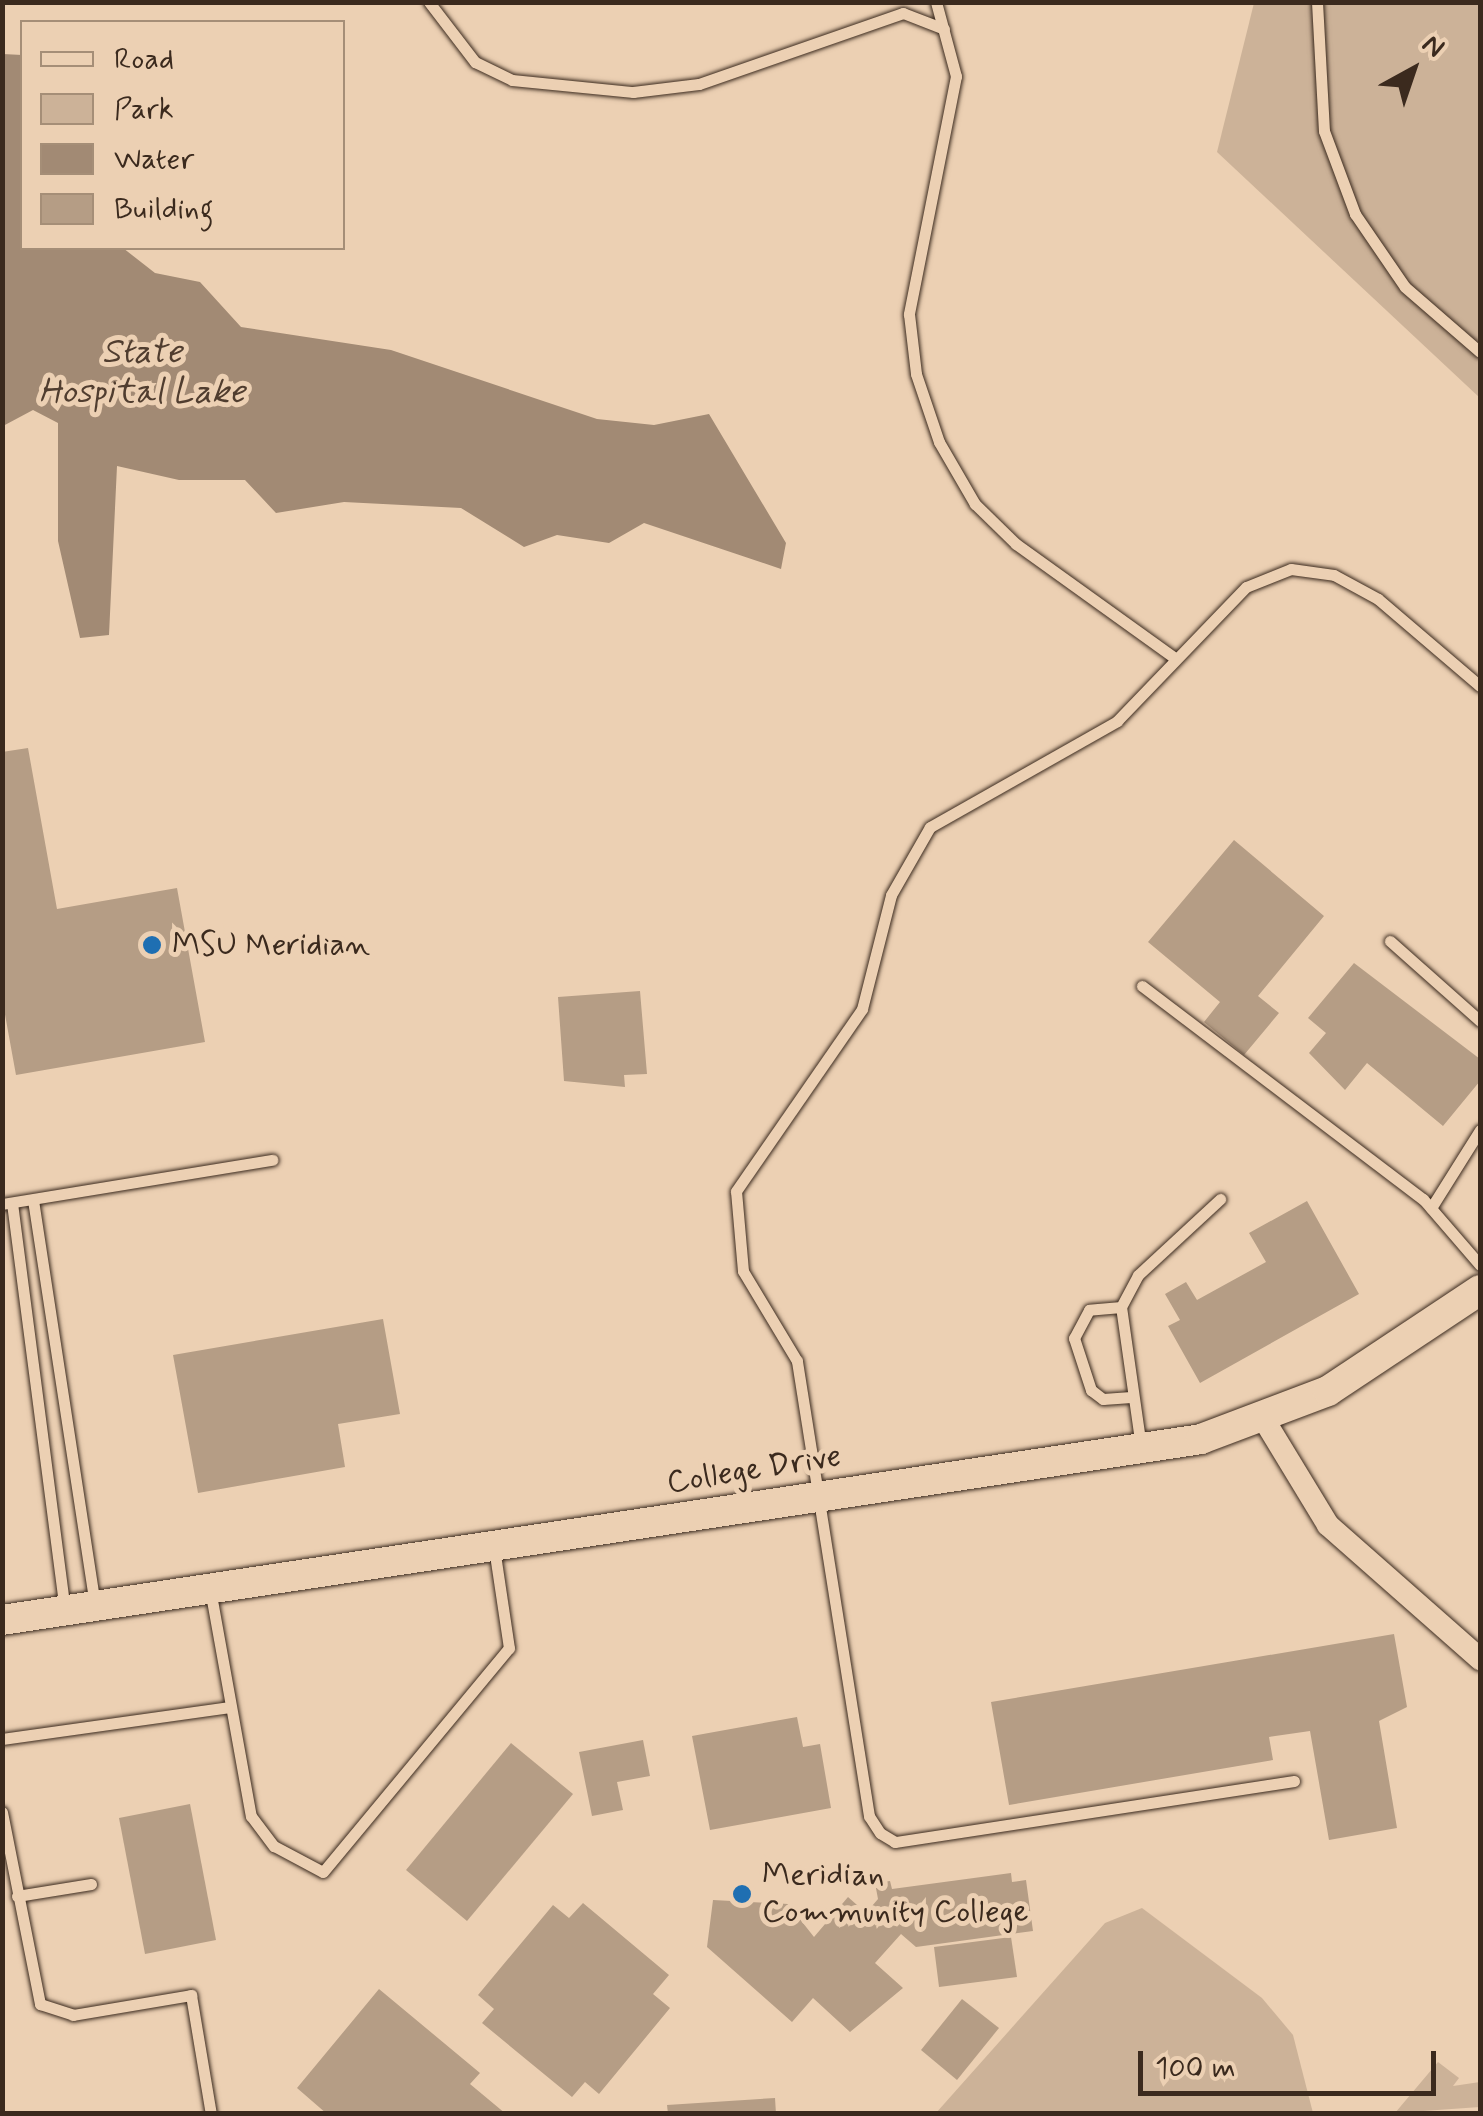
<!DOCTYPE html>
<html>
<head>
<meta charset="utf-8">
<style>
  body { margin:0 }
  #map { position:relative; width:1483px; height:2116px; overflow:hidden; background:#ecd0b3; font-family:Mynerve,sans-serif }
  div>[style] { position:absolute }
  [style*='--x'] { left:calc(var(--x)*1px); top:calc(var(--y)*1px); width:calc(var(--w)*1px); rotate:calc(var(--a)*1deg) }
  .green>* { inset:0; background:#ccb298 }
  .water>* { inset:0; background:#a28a74 }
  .building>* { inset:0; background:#b59d85 }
  .roads { filter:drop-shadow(0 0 2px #3b2a1e) drop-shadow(0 0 2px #3b2a1e) }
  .lane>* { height:11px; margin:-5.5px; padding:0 5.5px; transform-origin:5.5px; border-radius:5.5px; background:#ecd0b3 }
  .street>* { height:22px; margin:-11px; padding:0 11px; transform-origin:11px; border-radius:11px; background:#ecd0b3 }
  .secondary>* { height:30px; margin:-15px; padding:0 15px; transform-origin:15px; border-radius:15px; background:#ecd0b3 }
  .dots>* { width:28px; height:28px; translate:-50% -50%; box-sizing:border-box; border:5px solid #ecd0b3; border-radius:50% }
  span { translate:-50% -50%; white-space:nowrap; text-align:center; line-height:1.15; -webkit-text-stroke:10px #ecd0b3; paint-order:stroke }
  .poi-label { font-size:32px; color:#3b2a1e }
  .left { translate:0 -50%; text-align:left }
  .street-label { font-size:32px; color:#3b2a1e }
  .water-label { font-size:35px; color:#503d2f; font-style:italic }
  .frame { position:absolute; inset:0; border:5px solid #3b2a1e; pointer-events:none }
  .legend { position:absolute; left:20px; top:20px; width:325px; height:230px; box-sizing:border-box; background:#ecd0b3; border:2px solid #a58e77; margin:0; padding:12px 18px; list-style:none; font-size:30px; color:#3b2a1e }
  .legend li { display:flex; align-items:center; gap:20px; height:50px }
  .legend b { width:50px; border:2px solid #a58e77 }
  .north { position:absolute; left:1363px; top:20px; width:100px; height:100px; -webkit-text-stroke:8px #ecd0b3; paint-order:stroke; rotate:40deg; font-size:28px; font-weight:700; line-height:40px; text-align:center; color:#3b2a1e }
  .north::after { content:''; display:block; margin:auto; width:35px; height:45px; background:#3b2a1e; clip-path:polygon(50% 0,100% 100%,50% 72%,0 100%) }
  .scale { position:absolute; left:1138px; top:2051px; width:298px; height:45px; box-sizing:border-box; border:5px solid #3b2a1e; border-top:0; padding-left:12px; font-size:30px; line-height:35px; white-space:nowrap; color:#3b2a1e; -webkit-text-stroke:8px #ecd0b3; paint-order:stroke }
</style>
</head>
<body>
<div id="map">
  <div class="green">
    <div style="clip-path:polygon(1254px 3px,1480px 3px,1480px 398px,1217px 152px)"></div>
    <div style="clip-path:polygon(1142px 1908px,1262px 1998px,1293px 2035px,1313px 2113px,936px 2113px,1105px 1923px)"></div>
    <div style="clip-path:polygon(1438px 2062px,1459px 2078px,1453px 2086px,1480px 2082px,1480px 2107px,1395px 2113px)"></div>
  </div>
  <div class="water">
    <div style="clip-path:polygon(3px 54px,22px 55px,22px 248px,123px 248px,155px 273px,200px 282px,241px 327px,391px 350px,597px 419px,654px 425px,709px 414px,786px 543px,781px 569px,644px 523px,609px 543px,557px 535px,524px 547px,461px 508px,344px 502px,276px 513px,245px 480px,179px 480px,117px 466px,109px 635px,80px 638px,58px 541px,58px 423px,33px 410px,3px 426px)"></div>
  </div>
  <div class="building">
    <div style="clip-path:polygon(28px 748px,57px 909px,177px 888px,205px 1042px,16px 1075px,2px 998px,2px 752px)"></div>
    <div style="clip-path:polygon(1234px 840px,1324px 916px,1258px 996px,1279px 1013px,1244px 1055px,1204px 1022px,1220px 1002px,1148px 942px)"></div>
    <div style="clip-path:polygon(1354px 963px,1480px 1059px,1480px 1081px,1443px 1126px,1367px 1063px,1345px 1090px,1309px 1053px,1326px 1033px,1308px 1018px)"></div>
    <div style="clip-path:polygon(640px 991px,647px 1074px,624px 1075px,625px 1087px,564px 1081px,558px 997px)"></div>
    <div style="clip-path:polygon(1307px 1201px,1359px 1294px,1200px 1383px,1168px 1326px,1180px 1320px,1165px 1294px,1186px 1282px,1197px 1300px,1266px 1262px,1249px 1233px)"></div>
    <div style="clip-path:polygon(383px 1319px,400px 1414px,338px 1424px,345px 1467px,198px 1493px,173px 1355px)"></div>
    <div style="clip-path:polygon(1394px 1634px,1407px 1707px,1379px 1721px,1397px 1828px,1329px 1840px,1310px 1731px,1269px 1737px,1273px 1760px,1009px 1805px,991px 1702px)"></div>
    <div style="clip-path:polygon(797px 1717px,803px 1747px,820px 1744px,831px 1808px,710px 1830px,692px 1736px)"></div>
    <div style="clip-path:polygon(643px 1740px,650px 1776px,617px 1782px,623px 1810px,592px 1816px,579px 1752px)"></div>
    <div style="clip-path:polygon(511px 1743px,573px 1794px,467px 1921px,406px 1870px)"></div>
    <div style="clip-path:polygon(190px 1804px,216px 1940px,145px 1954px,119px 1818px)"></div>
    <div style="clip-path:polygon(1011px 1873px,1012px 1882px,1026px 1880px,1033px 1931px,916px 1947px,901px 1934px,875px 1963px,903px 1988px,850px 2032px,813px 1998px,792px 2022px,707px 1947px,713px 1900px,788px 1904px,814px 1937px,848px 1897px,866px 1913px,878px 1899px,875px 1883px,890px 1881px,892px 1889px)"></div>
    <div style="clip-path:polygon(583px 1903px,669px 1975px,653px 1994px,670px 2008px,599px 2094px,585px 2082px,572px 2097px,482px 2023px,494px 2009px,478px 1995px,553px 1905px,569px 1918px)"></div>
    <div style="clip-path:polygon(1011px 1937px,1017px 1977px,939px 1987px,934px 1947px)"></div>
    <div style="clip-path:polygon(379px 1989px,480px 2073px,470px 2084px,506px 2114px,327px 2114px,297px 2088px)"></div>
    <div style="clip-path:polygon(962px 1999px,999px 2028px,957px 2080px,921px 2050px)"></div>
    <div style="clip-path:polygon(775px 2098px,776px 2114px,668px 2114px,667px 2105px)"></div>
  </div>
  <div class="roads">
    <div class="lane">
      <div style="--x:429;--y:2;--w:76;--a:52.5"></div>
      <div style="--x:475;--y:62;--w:41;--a:25.9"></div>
      <div style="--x:512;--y:80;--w:122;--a:5.7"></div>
      <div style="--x:633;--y:92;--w:66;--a:-6.9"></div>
      <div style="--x:699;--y:84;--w:216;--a:-19.2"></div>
      <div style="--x:903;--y:13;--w:44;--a:21.3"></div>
      <div style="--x:936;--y:2;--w:77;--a:74.9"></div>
      <div style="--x:956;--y:76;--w:243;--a:101.2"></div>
      <div style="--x:909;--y:314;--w:60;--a:83.3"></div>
      <div style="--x:916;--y:374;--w:72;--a:71.3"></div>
      <div style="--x:939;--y:442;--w:72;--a:59.9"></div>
      <div style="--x:975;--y:504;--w:57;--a:44.3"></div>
      <div style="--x:1016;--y:544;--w:193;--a:35.7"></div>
      <div style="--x:1317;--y:2;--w:129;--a:86.9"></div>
      <div style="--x:1324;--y:131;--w:89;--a:69.5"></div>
      <div style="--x:1355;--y:214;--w:88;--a:55.6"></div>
      <div style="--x:1405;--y:287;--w:99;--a:40.9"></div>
      <div style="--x:1390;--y:941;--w:120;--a:41.6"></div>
      <div style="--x:1142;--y:986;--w:353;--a:37.2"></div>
      <div style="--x:1423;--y:1199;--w:87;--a:49.2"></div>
      <div style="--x:33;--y:1200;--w:411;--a:81.3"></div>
      <div style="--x:12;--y:1203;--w:410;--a:82.6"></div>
      <div style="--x:2;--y:1204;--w:274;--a:-9.3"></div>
      <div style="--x:1431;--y:1208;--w:92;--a:-57.9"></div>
      <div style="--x:1121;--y:1307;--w:32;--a:175"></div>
      <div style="--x:1089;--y:1310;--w:32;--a:118"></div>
      <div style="--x:1074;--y:1338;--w:55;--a:71.9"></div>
      <div style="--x:1091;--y:1390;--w:15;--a:37"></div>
      <div style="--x:1103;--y:1399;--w:28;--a:-4"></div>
      <div style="--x:1141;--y:1447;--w:141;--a:-98.1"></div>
      <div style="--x:1121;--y:1307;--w:36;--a:-62"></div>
      <div style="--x:1138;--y:1275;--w:112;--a:-42.8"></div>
      <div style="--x:210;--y:1589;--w:231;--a:79.8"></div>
      <div style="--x:251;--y:1816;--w:38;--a:53"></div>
      <div style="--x:274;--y:1846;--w:55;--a:28"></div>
      <div style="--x:323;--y:1872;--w:291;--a:-50.3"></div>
      <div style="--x:509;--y:1648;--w:101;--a:-98.5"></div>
      <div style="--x:2;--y:1739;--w:230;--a:-8"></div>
      <div style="--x:1294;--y:1781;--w:404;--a:171.3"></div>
      <div style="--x:895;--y:1842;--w:17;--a:-149"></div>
      <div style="--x:880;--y:1833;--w:20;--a:-123"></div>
      <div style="--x:869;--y:1816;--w:461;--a:-99"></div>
      <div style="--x:797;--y:1361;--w:105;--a:-121"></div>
      <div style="--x:743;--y:1271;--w:80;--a:-95"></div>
      <div style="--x:736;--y:1191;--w:221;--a:-55.3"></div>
      <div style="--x:862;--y:1009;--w:118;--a:-75.7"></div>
      <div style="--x:891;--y:895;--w:78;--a:-60.2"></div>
      <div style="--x:930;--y:827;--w:215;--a:-29.5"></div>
      <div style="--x:1117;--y:721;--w:186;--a:-46.1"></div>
      <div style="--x:1246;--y:587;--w:48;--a:-21.8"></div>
      <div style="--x:1291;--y:569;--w:43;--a:7.9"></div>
      <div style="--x:1334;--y:575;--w:50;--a:28.6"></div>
      <div style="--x:1378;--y:599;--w:134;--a:40.5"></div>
      <div style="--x:2;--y:1812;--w:196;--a:78.8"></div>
      <div style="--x:40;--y:2004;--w:35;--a:18"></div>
      <div style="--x:73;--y:2015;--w:120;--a:-9.6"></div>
      <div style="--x:191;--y:1995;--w:121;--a:80.5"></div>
      <div style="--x:17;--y:1896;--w:75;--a:-9.2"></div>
    </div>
    <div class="street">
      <div style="--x:1263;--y:1418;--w:125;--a:58.7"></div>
      <div style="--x:1328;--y:1525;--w:203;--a:41.4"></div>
    </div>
    <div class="secondary">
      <div style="--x:2;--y:1620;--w:1213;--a:-8.58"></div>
      <div style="--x:1201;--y:1439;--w:136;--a:-20.7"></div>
      <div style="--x:1328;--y:1391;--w:182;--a:-33.6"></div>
    </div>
  </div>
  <div class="dots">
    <div style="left:152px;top:945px;background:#1f6fb2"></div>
    <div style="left:742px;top:1894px;background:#1f6fb2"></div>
  </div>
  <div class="poi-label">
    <span class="left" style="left:172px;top:945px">MSU Meridian</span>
    <span class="left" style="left:762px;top:1894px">Meridian<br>Community College</span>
  </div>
  <div class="street-label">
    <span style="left:754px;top:1470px;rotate:-9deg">College Drive</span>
  </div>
  <div class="water-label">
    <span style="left:142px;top:372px">State<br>Hospital Lake</span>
  </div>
  <div class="frame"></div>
  <ul class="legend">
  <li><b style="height:12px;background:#ecd0b3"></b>Road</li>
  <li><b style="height:28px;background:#ccb298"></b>Park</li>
  <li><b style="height:28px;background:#a28a74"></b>Water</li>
  <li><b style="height:28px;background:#b59d85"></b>Building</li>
  </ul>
  <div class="north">N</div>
  <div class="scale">100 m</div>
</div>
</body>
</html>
